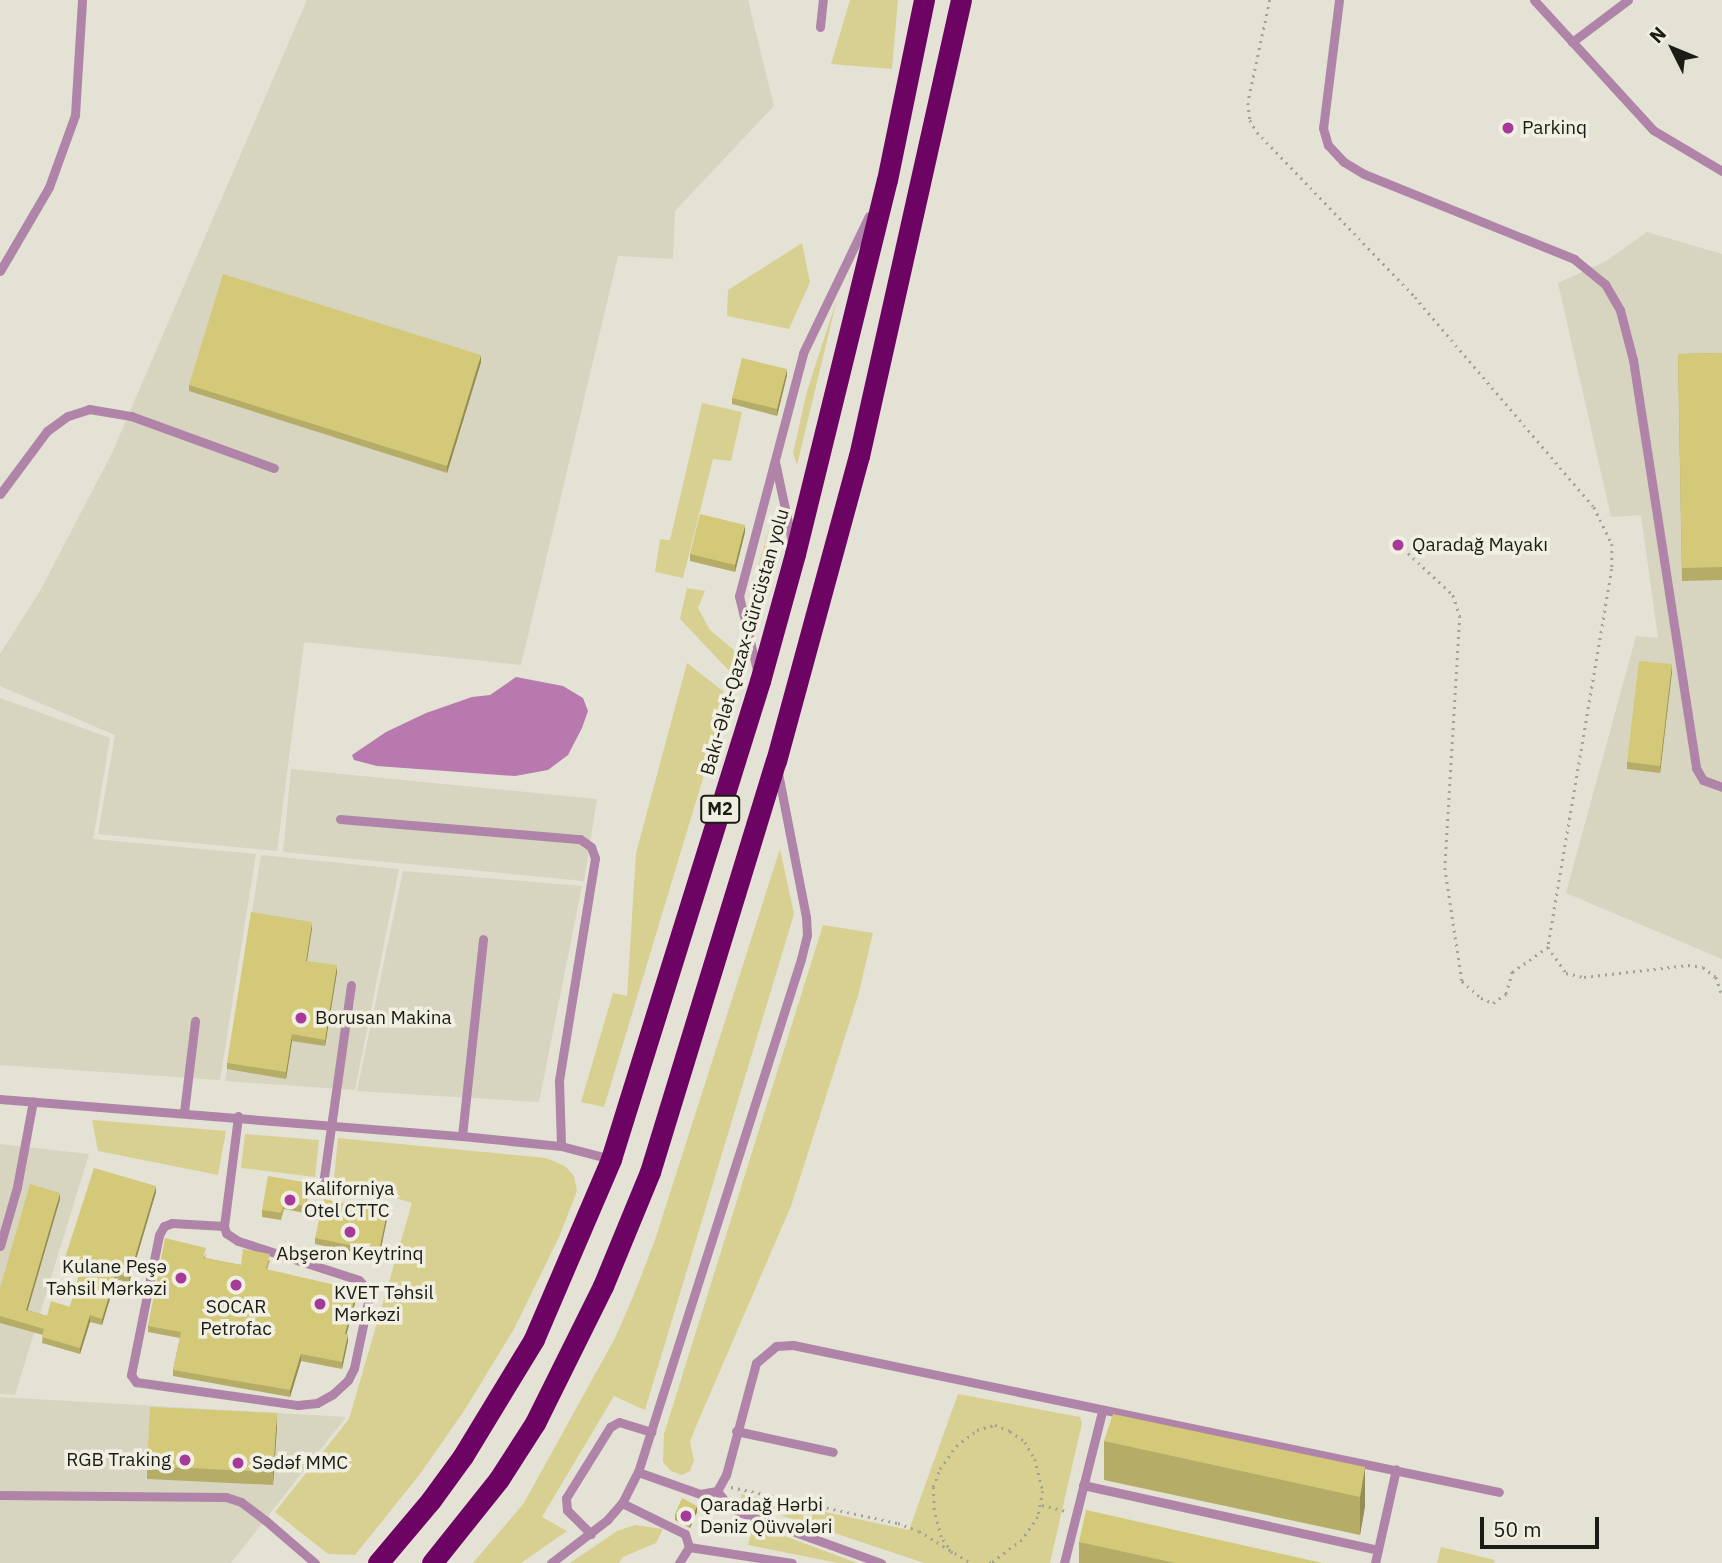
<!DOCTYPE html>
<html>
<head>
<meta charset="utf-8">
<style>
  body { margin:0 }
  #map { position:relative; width:1722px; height:1563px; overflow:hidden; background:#e3e2d4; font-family:"IBM Plex Sans",sans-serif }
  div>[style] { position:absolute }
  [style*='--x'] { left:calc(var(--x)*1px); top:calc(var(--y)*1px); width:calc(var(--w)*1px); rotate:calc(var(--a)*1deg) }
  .built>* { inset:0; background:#d7d5c0 }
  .green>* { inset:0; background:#d8d091 }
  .water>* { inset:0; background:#b87aae }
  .path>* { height:2.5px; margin-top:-1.25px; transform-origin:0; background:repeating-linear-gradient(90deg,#a3a297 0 2px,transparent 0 7px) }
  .service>* { height:9px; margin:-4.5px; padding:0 4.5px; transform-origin:4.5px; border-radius:4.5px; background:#b084a8 }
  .motorway>* { height:21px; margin:-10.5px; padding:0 10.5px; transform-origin:10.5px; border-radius:10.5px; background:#6d0363 }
  .wall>* { inset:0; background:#b5ad67 }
  .shaded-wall>* { inset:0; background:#948d54 }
  .building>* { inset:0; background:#d3c978 }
  .dots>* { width:19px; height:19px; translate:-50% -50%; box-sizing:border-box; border:4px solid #f0efe1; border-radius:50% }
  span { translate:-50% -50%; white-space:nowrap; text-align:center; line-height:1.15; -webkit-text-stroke:7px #f0efe1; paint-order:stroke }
  .shield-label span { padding:2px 5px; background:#f0efe1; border:2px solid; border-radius:5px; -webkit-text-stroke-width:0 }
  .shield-label { font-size:18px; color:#1c1c17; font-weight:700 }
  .poi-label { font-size:19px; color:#1c1c17 }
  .left { translate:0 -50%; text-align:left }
  .right { translate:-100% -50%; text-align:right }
  .street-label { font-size:19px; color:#1c1c17 }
  .north { position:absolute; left:1638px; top:14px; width:70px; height:70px; -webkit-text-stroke:5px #f0efe1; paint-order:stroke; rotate:313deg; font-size:19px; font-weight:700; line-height:28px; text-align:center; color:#1c1c17 }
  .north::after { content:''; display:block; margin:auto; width:24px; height:32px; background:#1c1c17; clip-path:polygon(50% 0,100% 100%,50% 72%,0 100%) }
  .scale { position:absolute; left:1480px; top:1517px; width:119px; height:32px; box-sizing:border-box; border:4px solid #1c1c17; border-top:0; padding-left:9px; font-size:21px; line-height:24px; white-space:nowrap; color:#1c1c17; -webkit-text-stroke:5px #f0efe1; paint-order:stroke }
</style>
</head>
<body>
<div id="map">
  <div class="built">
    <div style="clip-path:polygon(307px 0,748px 0,774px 106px,675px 211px,673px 259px,618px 256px,521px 665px,304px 642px,277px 851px,98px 834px,115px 735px,0 686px,0 654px,40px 591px,112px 453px)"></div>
    <div style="clip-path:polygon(1647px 232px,1722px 254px,1722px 959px,1566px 893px,1636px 636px,1658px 638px,1641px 515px,1611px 517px,1558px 283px,1606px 261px)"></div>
    <div style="clip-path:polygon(0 698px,110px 738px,93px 839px,256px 854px,220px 1080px,0 1065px)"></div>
    <div style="clip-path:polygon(291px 769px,597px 799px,584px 881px,283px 852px)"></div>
    <div style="clip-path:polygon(261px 855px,399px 869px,355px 1090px,225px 1081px)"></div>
    <div style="clip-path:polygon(403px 871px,582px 886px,539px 1102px,357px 1091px)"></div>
    <div style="clip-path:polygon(0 1144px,89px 1154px,15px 1395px,0 1394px)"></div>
    <div style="clip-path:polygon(0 1397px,346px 1417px,231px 1563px,0 1563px)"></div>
  </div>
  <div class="green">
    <div style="clip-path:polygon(850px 0,898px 0,892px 69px,831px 64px)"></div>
    <div style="clip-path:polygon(802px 243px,810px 282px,789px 329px,727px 316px,728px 290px)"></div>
    <div style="clip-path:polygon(837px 299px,797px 465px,793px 453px,807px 391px)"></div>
    <div style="clip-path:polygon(702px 403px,742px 412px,731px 461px,713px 459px,683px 578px,655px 572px,660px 539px,670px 540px)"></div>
    <div style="clip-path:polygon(769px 530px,777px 532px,758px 605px,754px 606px,757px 570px)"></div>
    <div style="clip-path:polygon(687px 588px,705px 591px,698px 608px,710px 630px,741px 656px,735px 677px,680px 619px)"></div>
    <div style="clip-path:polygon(687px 663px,728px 695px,604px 1107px,581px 1102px,613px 993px,627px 996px,636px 853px)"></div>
    <div style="clip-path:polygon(780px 849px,794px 914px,645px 1410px,614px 1396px,542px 1517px,567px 1531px,521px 1563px,473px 1563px,524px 1503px,615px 1338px,633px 1297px,655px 1240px)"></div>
    <div style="clip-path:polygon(823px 925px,873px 933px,858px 996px,791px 1206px,694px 1431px,690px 1442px,694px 1461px,690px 1471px,682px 1475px,671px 1471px,663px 1462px,664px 1434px)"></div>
    <div style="clip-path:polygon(92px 1120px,226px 1131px,218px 1175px,98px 1151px)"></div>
    <div style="clip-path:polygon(245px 1134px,319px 1140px,315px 1177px,241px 1168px)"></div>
    <div style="clip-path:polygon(338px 1138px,546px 1158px,565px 1166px,574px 1176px,577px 1191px,559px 1237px,514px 1329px,464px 1411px,420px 1474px,355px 1555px,328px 1554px,275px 1512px,349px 1419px,412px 1203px,334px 1179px)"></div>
    <div style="clip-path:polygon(958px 1394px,1080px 1417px,1082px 1423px,1050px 1563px,924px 1563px,742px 1502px,741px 1494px,909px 1530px)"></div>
    <div style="clip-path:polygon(753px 1524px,857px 1563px,838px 1563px,748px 1545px)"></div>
    <div style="clip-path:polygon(635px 1525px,663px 1529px,656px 1543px,623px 1557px,619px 1563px,570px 1563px,617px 1531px)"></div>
    <div style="clip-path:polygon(1441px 1547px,1495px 1560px,1494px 1563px,1437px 1563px)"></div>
  </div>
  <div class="water">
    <div style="clip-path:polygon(516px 677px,563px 686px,583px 698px,588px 711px,582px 728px,568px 755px,548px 770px,515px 776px,377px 766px,354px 760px,352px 755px,386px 732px,426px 713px,472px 697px,490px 695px)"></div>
  </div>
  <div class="path">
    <div style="--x:1270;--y:0;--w:105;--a:102.1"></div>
    <div style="--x:1248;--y:103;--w:17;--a:83"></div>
    <div style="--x:1250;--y:120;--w:14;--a:60"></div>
    <div style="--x:1257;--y:132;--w:228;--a:46.2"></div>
    <div style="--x:1415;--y:297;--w:276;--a:49.6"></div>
    <div style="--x:1594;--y:507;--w:41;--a:64.1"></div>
    <div style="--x:1612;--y:544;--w:25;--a:90"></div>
    <div style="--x:1612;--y:569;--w:383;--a:99.6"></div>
    <div style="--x:1548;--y:947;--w:32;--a:55"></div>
    <div style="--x:1566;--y:973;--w:18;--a:13"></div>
    <div style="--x:1584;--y:977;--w:105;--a:-6.6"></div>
    <div style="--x:1688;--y:965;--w:15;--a:8"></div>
    <div style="--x:1703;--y:967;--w:16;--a:38"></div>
    <div style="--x:1716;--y:977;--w:20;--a:72"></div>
    <div style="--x:1408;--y:553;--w:62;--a:43"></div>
    <div style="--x:1453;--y:595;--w:22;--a:72"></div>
    <div style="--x:1460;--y:616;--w:252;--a:93.4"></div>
    <div style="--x:1445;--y:868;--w:114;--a:81.4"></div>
    <div style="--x:1462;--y:981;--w:25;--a:42"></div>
    <div style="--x:1481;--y:998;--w:13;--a:23"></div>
    <div style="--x:1493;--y:1003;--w:16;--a:-35"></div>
    <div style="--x:1506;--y:994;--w:23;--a:-75"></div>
    <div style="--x:1512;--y:972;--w:44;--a:-34.8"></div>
    <div style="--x:731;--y:1487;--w:171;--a:12.2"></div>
    <div style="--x:898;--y:1523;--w:22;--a:21"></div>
    <div style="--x:919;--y:1531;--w:61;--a:31.6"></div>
    <div style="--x:1042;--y:1505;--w:25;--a:14"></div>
    <div style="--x:952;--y:1553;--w:19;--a:-125"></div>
    <div style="--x:941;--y:1537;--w:28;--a:-105"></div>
    <div style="--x:934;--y:1510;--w:23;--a:-92"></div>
    <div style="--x:933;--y:1487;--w:19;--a:-69"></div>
    <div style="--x:940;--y:1469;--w:28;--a:-55"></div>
    <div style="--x:956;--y:1446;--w:26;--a:-37"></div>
    <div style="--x:977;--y:1430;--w:19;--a:-16"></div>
    <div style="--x:995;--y:1425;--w:16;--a:22"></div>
    <div style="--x:1010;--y:1431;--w:19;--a:36"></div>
    <div style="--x:1025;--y:1442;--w:20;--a:60"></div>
    <div style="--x:1035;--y:1459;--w:33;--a:76"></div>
    <div style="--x:1043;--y:1491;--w:26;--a:101"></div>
    <div style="--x:1038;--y:1517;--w:28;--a:125"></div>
    <div style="--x:1022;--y:1540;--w:39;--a:143"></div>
    <div style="--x:991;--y:1563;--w:5;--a:180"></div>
  </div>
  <div class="service">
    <div style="--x:1339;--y:0;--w:129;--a:97.1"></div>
    <div style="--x:1323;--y:128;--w:18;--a:74"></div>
    <div style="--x:1328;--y:145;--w:23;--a:47"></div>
    <div style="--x:1344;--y:162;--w:23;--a:31"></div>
    <div style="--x:1364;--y:174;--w:227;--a:22"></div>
    <div style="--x:1574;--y:259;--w:40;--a:39"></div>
    <div style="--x:1605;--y:284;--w:30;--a:60"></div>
    <div style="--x:1620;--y:310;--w:52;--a:75.4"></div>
    <div style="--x:1633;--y:360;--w:413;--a:81.2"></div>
    <div style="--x:1696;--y:768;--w:14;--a:60"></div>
    <div style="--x:1703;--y:780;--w:20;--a:20"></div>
    <div style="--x:1534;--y:0;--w:176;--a:47.5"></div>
    <div style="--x:1653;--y:130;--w:80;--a:30.7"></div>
    <div style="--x:820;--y:27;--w:27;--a:-84"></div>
    <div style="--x:1572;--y:42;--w:70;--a:-36.9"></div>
    <div style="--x:0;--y:271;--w:97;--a:-59.7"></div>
    <div style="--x:49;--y:187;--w:77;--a:-70.1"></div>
    <div style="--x:75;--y:115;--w:115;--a:-86.5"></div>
    <div style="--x:775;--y:462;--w:81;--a:77.9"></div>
    <div style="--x:0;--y:494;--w:79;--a:-53.3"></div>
    <div style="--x:47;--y:431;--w:26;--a:-36"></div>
    <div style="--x:68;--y:416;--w:22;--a:-18"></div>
    <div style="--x:89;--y:409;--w:43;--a:9.5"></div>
    <div style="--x:131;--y:416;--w:152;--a:20"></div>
    <div style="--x:757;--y:670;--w:76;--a:-103.7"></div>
    <div style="--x:739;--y:596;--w:251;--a:-75.2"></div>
    <div style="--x:803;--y:353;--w:152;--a:-64.3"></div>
    <div style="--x:340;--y:819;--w:241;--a:4.8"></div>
    <div style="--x:580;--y:839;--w:14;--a:36"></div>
    <div style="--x:591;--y:847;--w:12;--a:70"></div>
    <div style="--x:595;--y:858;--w:226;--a:99.2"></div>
    <div style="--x:559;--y:1081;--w:65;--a:88.2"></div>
    <div style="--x:0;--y:1099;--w:463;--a:4.6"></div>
    <div style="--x:462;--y:1136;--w:100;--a:5.8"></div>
    <div style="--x:561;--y:1146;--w:52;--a:14.6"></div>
    <div style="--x:184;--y:1112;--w:92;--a:-83.1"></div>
    <div style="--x:462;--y:1136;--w:198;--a:-83.9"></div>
    <div style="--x:322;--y:1191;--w:208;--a:-82"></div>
    <div style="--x:224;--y:1226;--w:52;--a:-176.7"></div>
    <div style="--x:172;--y:1223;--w:9;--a:159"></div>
    <div style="--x:164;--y:1226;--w:10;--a:119"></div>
    <div style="--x:159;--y:1235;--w:143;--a:101.3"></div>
    <div style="--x:131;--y:1375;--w:9;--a:54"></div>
    <div style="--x:136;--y:1382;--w:164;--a:8.1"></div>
    <div style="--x:298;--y:1405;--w:19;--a:-6"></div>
    <div style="--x:317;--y:1403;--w:18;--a:-29"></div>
    <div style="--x:333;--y:1394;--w:21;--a:-43"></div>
    <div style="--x:348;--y:1380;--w:13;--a:-63"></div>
    <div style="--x:354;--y:1368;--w:78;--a:-78.1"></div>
    <div style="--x:370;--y:1292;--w:16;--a:-133"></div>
    <div style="--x:359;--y:1280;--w:127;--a:-162.1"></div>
    <div style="--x:238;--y:1241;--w:14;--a:-146"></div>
    <div style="--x:226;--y:1233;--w:7;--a:-106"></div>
    <div style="--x:224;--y:1226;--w:111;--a:-82.7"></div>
    <div style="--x:0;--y:1246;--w:61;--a:-73.9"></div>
    <div style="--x:17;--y:1187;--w:87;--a:-79.5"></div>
    <div style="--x:736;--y:1431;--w:99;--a:12.2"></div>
    <div style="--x:638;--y:1472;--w:66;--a:19.5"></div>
    <div style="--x:700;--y:1494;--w:17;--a:-10"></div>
    <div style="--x:717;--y:1491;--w:18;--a:-61"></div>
    <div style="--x:726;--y:1475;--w:116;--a:-75"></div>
    <div style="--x:756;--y:1363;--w:26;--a:-40"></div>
    <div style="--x:776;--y:1346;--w:17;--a:-3"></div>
    <div style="--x:793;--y:1345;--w:721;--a:11.76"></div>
    <div style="--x:1083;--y:1485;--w:302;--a:12.4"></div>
    <div style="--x:717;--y:1491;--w:21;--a:51"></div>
    <div style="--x:730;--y:1507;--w:13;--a:27"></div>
    <div style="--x:742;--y:1513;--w:148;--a:19.8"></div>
    <div style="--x:0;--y:1495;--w:226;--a:0.5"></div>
    <div style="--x:226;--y:1497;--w:16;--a:18"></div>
    <div style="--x:241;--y:1502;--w:30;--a:37"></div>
    <div style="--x:265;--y:1520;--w:66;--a:40.7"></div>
    <div style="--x:622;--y:1503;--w:70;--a:26.2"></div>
    <div style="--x:685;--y:1534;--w:14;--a:73"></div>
    <div style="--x:689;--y:1547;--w:19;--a:122"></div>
    <div style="--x:591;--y:1534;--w:34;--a:-135"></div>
    <div style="--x:567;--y:1510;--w:12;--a:-95"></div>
    <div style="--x:566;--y:1498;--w:84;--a:-58.2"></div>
    <div style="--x:610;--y:1427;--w:10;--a:-29"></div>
    <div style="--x:619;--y:1422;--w:34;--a:17"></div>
    <div style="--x:689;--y:1547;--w:104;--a:8.8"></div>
    <div style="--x:551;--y:1563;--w:71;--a:-37.5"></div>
    <div style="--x:607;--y:1520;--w:23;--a:-49"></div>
    <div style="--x:622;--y:1503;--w:35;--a:-63"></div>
    <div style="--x:638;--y:1472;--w:538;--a:-72.37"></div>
    <div style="--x:801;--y:959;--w:25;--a:-76"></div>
    <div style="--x:807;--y:935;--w:18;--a:-93"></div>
    <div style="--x:806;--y:917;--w:147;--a:-101"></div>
    <div style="--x:1064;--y:1563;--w:156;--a:-75.9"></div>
    <div style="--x:1375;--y:1563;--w:96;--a:-77.4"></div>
  </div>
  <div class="motorway">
    <div style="--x:378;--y:1563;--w:82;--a:-49.9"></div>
    <div style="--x:431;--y:1500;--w:54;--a:-54"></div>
    <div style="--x:463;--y:1456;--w:137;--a:-58.7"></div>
    <div style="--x:534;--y:1339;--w:196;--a:-66.8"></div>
    <div style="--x:611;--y:1159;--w:501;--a:-72.69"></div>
    <div style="--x:760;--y:681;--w:132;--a:-74.6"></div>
    <div style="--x:795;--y:554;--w:385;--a:-76.2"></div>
    <div style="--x:887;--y:180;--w:184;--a:-78.4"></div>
    <div style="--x:432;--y:1563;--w:107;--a:-51.4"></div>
    <div style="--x:499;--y:1479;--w:67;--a:-57.3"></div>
    <div style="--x:535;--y:1423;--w:153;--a:-63.6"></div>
    <div style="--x:603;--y:1286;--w:123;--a:-67.6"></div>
    <div style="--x:650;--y:1172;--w:430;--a:-73"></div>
    <div style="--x:776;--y:761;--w:316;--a:-74.8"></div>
    <div style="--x:859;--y:456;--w:467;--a:-77.4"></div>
  </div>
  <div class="wall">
    <div style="clip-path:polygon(1722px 353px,1722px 580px,1682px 581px,1678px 354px)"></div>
    <div style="clip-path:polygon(481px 362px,447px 473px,189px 391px,189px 385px)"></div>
    <div style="clip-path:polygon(787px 375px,777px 416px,732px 404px,732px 398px)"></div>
    <div style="clip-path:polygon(745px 532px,735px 572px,690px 561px,690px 554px)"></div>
    <div style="clip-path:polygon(1672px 671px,1660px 773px,1627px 769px,1627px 762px)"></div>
    <div style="clip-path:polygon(312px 928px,307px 961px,337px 972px,325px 1046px,292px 1041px,286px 1079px,227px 1069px,227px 1063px)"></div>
    <div style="clip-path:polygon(309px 1190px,305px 1213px,284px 1209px,281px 1220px,262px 1217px,262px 1210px)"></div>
    <div style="clip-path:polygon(156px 1192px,129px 1283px,116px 1279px,102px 1325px,90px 1322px,80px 1354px,42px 1343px,43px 1335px,0 1323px,0 1288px,60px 1199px,27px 1310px,47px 1316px,70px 1307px,81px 1269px,65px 1264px,65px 1258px)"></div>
    <div style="clip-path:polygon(387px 1219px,379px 1258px,315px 1244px,315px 1238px)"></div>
    <div style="clip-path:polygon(206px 1254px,205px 1258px,241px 1265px,270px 1260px,267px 1270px,357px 1296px,346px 1334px,348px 1341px,342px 1369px,301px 1361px,290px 1397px,173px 1376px,173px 1370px,180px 1338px,148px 1332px,148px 1326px)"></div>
    <div style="clip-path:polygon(277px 1426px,273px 1485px,147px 1479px,147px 1466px)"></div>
    <div style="clip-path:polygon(1104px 1441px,1365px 1467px,1365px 1506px,1360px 1535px,1104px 1480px)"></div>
    <div style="clip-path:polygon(697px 1512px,690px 1528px,675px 1520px,675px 1514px)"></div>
    <div style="clip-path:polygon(1079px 1542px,1322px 1563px,1079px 1563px)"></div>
  </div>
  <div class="shaded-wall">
    <div style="clip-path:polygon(481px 355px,481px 362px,447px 473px,447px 466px)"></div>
    <div style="clip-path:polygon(787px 369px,787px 375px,777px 416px,777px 409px)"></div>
    <div style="clip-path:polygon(745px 525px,745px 532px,735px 572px,735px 565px)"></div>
    <div style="clip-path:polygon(1672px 664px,1672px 671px,1660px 773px,1660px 766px)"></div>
    <div style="clip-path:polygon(312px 922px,312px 928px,306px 967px,306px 961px)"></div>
    <div style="clip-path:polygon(337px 965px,337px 972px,325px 1046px,325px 1040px)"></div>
    <div style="clip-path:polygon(292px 1034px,292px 1041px,286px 1079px,286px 1072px)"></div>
    <div style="clip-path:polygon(156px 1186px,156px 1192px,129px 1283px,129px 1277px)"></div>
    <div style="clip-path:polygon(60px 1193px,60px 1199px,26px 1316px,26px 1310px)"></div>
    <div style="clip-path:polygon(387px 1213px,387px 1219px,379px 1258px,379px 1251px)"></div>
    <div style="clip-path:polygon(116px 1273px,116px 1279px,102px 1325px,102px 1319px)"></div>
    <div style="clip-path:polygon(357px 1290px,357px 1296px,345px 1340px,345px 1334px)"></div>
    <div style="clip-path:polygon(90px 1315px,90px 1322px,80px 1354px,80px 1348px)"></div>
    <div style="clip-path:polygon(348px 1334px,348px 1341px,342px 1369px,342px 1362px)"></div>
    <div style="clip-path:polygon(301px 1354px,301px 1361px,290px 1397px,290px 1390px)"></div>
    <div style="clip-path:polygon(277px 1413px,277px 1426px,273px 1485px,273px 1472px)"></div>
    <div style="clip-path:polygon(1365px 1467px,1365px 1506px,1360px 1535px,1360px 1497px)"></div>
    <div style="clip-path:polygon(697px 1506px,697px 1512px,690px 1528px,690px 1521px)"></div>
  </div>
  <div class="building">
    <div style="clip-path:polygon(223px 274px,481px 355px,447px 466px,189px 385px)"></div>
    <div style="clip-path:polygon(1722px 353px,1722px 567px,1682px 568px,1678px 354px)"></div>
    <div style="clip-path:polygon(742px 358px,787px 369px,777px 409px,732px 398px)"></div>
    <div style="clip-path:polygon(700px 514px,745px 525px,735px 565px,690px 554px)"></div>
    <div style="clip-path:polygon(1639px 661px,1672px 664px,1660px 766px,1627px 762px)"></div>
    <div style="clip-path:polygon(251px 912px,312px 922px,306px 961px,337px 965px,325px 1040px,292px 1034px,286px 1072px,227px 1063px)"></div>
    <div style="clip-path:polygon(94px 1168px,156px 1186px,129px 1277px,116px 1273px,102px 1319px,90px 1315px,80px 1348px,42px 1337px,44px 1329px,0 1316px,0 1288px,30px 1184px,60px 1193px,26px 1310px,47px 1316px,51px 1301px,70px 1307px,83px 1263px,65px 1258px)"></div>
    <div style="clip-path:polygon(268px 1176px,309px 1183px,305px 1206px,284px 1203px,281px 1213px,262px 1210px)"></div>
    <div style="clip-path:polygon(324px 1199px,387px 1213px,379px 1251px,315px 1238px)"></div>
    <div style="clip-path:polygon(165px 1238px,206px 1248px,203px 1258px,241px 1265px,243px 1249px,270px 1254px,266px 1269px,357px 1290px,345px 1334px,348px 1334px,342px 1362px,301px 1354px,290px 1390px,173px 1370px,181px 1332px,148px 1326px)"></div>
    <div style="clip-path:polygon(150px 1407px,277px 1413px,273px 1472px,147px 1466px)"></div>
    <div style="clip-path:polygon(1113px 1414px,1365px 1467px,1360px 1497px,1104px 1441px)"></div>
    <div style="clip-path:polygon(682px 1498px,697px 1506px,690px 1521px,675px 1514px)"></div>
    <div style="clip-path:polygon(1086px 1510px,1322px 1563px,1175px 1563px,1079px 1542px)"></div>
  </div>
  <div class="dots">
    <div style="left:1508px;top:128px;background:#a63a99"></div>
    <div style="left:1398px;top:545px;background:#a63a99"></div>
    <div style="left:301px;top:1018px;background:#a63a99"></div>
    <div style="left:290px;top:1200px;background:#a63a99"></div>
    <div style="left:350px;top:1232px;background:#a63a99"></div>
    <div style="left:181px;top:1278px;background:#a63a99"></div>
    <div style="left:236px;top:1285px;background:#a63a99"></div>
    <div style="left:320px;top:1304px;background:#a63a99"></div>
    <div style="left:185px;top:1460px;background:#a63a99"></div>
    <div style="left:238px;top:1463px;background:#a63a99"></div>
    <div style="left:686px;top:1516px;background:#a63a99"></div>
  </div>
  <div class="shield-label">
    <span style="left:720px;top:809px">M2</span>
  </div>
  <div class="poi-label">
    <span class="left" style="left:1522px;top:128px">Parkinq</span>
    <span class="left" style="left:1412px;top:545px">Qaradağ Mayakı</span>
    <span class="left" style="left:315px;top:1018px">Borusan Makina</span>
    <span class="left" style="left:304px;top:1200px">Kaliforniya<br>Otel CTTC</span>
    <span style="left:350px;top:1254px">Abşeron Keytrinq</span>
    <span class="right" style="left:167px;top:1278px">Kulane Peşə<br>Təhsil Mərkəzi</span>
    <span class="left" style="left:334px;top:1304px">KVET Təhsil<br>Mərkəzi</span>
    <span style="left:236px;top:1318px">SOCAR<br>Petrofac</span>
    <span class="right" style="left:171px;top:1460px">RGB Traking</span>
    <span class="left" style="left:252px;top:1463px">Sədəf MMC</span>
    <span class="left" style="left:700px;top:1516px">Qaradağ Hərbi<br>Dəniz Qüvvələri</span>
  </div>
  <div class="street-label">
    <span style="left:745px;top:642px;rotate:-74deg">Bakı-Ələt-Qazax-Gürcüstan yolu</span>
  </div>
  <div class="north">N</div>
  <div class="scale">50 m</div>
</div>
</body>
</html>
